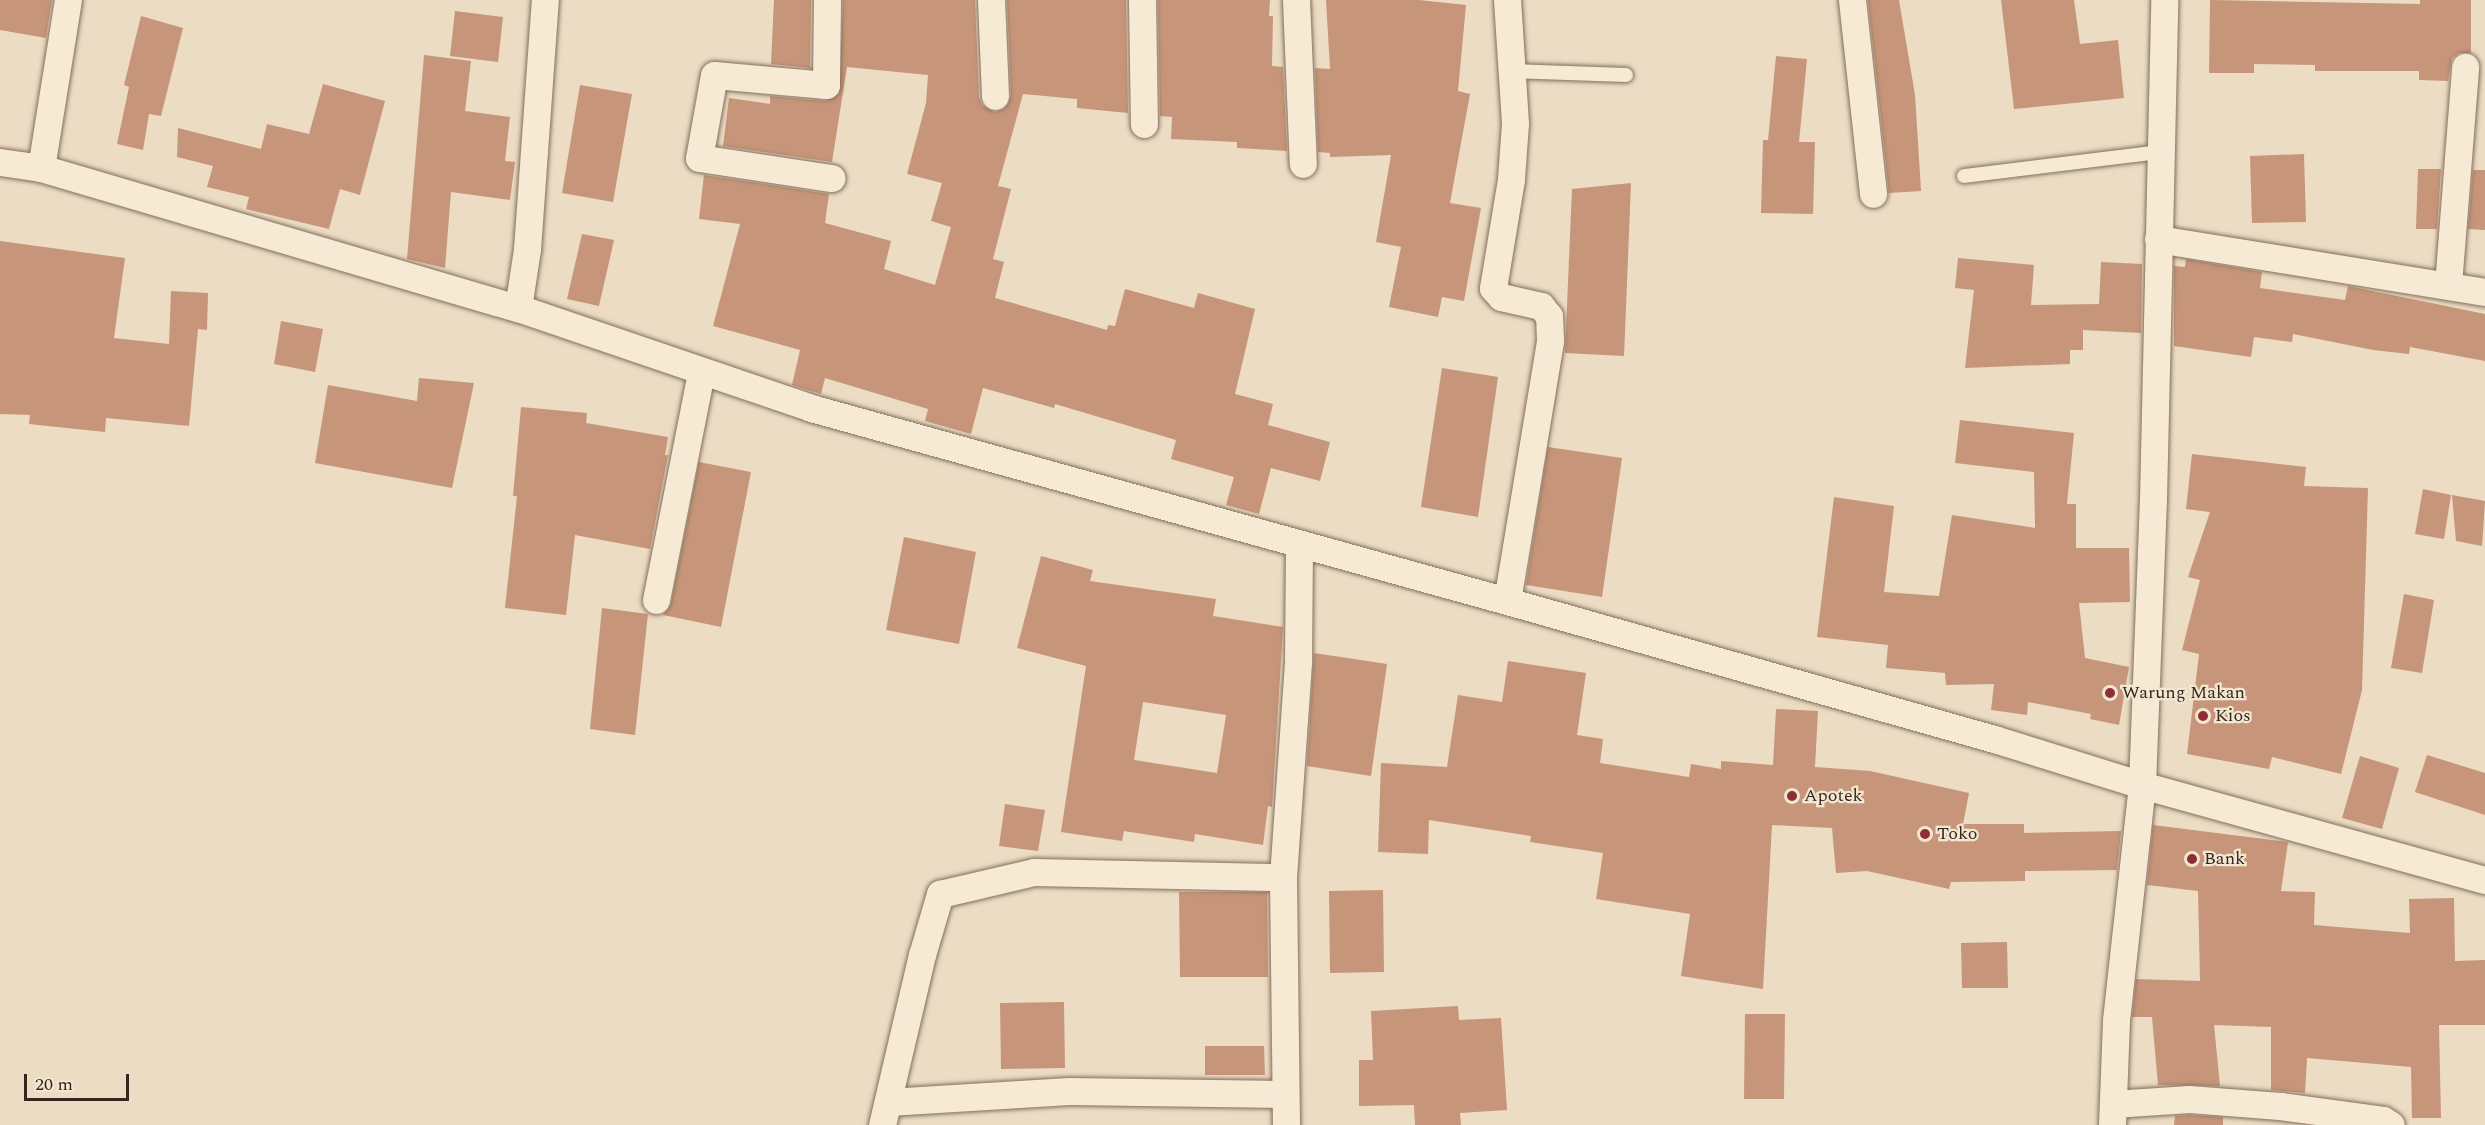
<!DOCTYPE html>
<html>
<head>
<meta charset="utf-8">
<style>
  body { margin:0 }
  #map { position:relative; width:2485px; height:1125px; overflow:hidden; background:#ebdcc3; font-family:Spectral,serif }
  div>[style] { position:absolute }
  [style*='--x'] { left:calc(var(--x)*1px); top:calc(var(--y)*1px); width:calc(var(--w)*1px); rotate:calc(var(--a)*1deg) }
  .building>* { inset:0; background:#c7957a }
  .roads { filter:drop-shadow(0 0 2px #846e5b) drop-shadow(0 0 2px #846e5b) }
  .service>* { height:14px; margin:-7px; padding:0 7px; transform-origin:7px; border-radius:7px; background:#f7ead5 }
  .minor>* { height:27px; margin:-13.5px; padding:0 13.5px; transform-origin:13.5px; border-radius:13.5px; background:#f7ead5 }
  .dots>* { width:16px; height:16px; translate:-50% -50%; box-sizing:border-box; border:3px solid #f3e7d2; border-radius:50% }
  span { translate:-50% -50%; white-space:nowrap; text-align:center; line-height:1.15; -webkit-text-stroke:4.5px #f3e7d2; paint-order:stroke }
  .poi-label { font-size:18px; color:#35271e }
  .left { translate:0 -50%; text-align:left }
  .scale { position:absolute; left:24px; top:1074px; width:105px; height:27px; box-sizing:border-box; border:3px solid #35271e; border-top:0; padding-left:8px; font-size:18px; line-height:21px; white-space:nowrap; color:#35271e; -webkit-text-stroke:4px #f3e7d2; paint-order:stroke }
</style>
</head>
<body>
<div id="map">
  <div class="building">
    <div style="clip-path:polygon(0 0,52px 0,46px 38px,0 30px)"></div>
    <div style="clip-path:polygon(774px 0,811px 0,810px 68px,771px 64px)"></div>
    <div style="clip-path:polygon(843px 0,975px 0,979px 97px,982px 105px,995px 112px,1004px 109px,1011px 96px,1007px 0,1126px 0,1128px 113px,1077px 108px,1077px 99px,1023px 94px,998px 186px,1011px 189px,993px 259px,1004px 262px,995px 298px,1107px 330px,1108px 325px,1115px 326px,1125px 289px,1194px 308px,1198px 293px,1255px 309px,1235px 394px,1273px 404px,1268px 425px,1330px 442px,1320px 481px,1271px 468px,1259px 514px,1226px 505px,1234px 477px,1171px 459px,1176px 440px,1055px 404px,1054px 408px,983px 388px,971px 434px,925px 421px,928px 409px,825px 378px,821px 394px,792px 385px,800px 350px,713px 326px,740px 224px,699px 219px,704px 175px,829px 194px,825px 223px,891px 241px,884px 269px,935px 285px,951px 227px,931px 221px,942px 183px,907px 174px,926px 103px,928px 75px,847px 67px,832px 162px,723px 146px,729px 98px,770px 104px,770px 96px,825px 101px,839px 94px)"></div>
    <div style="clip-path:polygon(1158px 0,1270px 0,1269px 16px,1273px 16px,1272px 66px,1283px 67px,1287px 151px,1237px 148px,1237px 142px,1171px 139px,1172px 117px,1160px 116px)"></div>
    <div style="clip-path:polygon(1326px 0,1419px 0,1466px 5px,1458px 91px,1470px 94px,1450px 203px,1481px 208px,1464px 301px,1442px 297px,1438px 317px,1389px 307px,1401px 247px,1376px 242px,1391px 155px,1330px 157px,1330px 153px,1318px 152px,1315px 68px,1330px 69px)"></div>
    <div style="clip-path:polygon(1868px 0,1899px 0,1915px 95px,1921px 191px,1889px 193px)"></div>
    <div style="clip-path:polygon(2001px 0,2074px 0,2080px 44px,2118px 40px,2124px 98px,2014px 109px)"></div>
    <div style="clip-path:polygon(2210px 0,2420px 4px,2420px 0,2471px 0,2471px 53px,2459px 53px,2452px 58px,2448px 81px,2419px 80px,2419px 71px,2315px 71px,2315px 65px,2254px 64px,2254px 73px,2209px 73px)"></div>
    <div style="clip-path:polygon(455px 11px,503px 17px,498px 62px,450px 56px)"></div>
    <div style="clip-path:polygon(141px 16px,183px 28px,161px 116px,149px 114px,143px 150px,117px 144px,129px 87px,124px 85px)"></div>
    <div style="clip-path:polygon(424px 55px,471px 61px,465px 111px,510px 117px,505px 161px,515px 162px,510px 200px,451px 192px,445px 268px,407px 259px)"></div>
    <div style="clip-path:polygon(1776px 56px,1807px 59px,1799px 142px,1815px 142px,1813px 214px,1761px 213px,1763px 140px,1768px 140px)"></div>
    <div style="clip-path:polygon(323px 84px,385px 101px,360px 195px,340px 189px,329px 229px,246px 209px,249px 197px,207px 187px,213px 166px,177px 157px,178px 128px,261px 149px,267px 124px,309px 134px)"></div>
    <div style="clip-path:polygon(580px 85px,632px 94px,613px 202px,562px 193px)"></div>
    <div style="clip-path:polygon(2304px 154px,2306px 222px,2252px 223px,2250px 156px)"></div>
    <div style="clip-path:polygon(2418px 169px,2441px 169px,2437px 229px,2416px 229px)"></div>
    <div style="clip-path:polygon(2473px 170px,2485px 170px,2485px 230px,2468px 229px)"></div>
    <div style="clip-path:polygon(1631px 183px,1624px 356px,1565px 353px,1572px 189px)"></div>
    <div style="clip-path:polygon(582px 234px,614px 240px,599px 306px,567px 299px)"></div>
    <div style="clip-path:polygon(0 241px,125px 258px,114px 338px,169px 344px,171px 291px,208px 293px,207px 330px,198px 329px,189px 426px,106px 418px,105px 432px,29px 424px,30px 415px,0 414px)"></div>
    <div style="clip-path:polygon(1958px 258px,2034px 265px,2031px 305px,2099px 304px,2101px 262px,2142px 264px,2141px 333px,2083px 330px,2083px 350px,2070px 350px,2070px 364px,1965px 368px,1974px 290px,1955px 288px)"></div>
    <div style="clip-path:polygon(2186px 259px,2262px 272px,2260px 288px,2345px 300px,2348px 286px,2485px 314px,2485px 361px,2410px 347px,2409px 354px,2373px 350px,2293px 334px,2292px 342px,2254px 337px,2251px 357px,2174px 346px,2174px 266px,2185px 267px)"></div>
    <div style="clip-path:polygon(281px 321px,323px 329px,315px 372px,274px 364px)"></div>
    <div style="clip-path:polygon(1442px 368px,1498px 377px,1478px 517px,1421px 507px)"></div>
    <div style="clip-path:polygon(419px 378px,474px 383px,452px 488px,315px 463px,328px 385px,417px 401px)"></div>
    <div style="clip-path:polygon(521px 407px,587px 413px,586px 423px,668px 437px,665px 455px,668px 455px,650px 549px,575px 535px,566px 615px,505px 608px,517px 496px,513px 496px)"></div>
    <div style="clip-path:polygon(1960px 420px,2074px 433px,2067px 504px,2076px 504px,2076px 548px,2129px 548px,2130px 602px,2079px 603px,2085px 658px,2129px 667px,2119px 725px,2090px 719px,2091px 714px,2028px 702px,2027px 715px,1991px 710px,1994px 684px,1946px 685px,1945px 673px,1886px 668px,1888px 645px,1817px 637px,1834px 497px,1894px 506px,1884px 592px,1939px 596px,1952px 515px,2035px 528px,2034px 472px,1955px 463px)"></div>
    <div style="clip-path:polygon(1548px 447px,1622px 458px,1602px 597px,1526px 585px)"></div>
    <div style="clip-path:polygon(2192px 454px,2306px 467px,2304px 486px,2368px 488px,2362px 690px,2341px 774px,2272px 757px,2269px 769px,2187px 754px,2199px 654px,2182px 650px,2200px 580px,2188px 577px,2210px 512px,2186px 509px)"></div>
    <div style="clip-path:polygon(699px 462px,751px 472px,721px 627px,663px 615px,671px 603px)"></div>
    <div style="clip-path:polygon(2423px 489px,2451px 495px,2444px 539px,2415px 534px)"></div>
    <div style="clip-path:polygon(2452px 495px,2485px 501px,2482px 546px,2456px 541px)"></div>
    <div style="clip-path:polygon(904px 537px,976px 552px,959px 644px,886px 630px)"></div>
    <div style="clip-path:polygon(evenodd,1041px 556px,1093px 570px,1090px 581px,1216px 599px,1213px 616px,1283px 627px,1272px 807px,1268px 806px,1263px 845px,1195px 834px,1194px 842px,1124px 831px,1122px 841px,1061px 832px,1086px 666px,1017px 648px,1041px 556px,1143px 702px,1226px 715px,1217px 773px,1134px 760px,1143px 702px)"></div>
    <div style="clip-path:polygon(2404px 594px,2434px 600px,2422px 673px,2391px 668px)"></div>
    <div style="clip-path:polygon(602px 608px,648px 614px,635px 735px,590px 729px)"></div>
    <div style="clip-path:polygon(1314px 653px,1387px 664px,1371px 776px,1307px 766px)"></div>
    <div style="clip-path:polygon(1508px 661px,1586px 673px,1577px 735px,1603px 739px,1600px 763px,1689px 777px,1691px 764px,1721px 769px,1721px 761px,1773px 765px,1776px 709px,1818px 711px,1815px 767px,1870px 771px,1969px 793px,1963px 824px,2024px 824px,2024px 833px,2121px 831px,2117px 870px,2025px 871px,2025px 881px,1951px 882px,1949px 889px,1867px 871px,1836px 873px,1832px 828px,1772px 825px,1763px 989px,1681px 976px,1690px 914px,1596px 899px,1603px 853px,1530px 842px,1531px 836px,1429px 820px,1428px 854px,1378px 852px,1381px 763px,1447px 767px,1458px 695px,1502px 702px)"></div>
    <div style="clip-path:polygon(2427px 755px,2485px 773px,2485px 815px,2415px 792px)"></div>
    <div style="clip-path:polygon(2360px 756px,2399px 768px,2382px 829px,2342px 818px)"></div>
    <div style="clip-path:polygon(1005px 804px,1045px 810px,1038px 851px,999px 846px)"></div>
    <div style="clip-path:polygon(2153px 825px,2288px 842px,2281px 891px,2315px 892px,2314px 925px,2410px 933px,2409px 899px,2454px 898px,2455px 961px,2485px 960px,2485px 1025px,2439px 1025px,2441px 1118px,2412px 1118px,2411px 1067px,2307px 1058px,2305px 1093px,2271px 1090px,2271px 1027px,2214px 1025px,2220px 1086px,2158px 1085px,2152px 1017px,2132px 1017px,2136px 979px,2200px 981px,2198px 891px,2147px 885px)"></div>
    <div style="clip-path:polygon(1383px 890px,1384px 972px,1330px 973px,1329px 891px)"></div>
    <div style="clip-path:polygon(1179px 892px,1267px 892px,1268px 977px,1180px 977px)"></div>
    <div style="clip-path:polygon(2007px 942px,2008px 988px,1962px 988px,1961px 943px)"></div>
    <div style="clip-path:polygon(1064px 1002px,1065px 1068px,1001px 1069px,1000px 1003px)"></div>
    <div style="clip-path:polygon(1458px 1006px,1459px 1020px,1501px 1018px,1507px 1110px,1460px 1113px,1461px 1125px,1415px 1125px,1414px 1105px,1359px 1106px,1359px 1060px,1373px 1060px,1371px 1011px)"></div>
    <div style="clip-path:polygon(1745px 1014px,1785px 1014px,1784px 1099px,1744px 1099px)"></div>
    <div style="clip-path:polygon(1205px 1046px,1264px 1046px,1265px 1075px,1205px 1075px)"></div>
    <div style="clip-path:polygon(2189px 1115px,2223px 1117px,2223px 1125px,2174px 1125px,2175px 1116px)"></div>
  </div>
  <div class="roads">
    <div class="service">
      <div style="--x:1510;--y:71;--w:116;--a:2"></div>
      <div style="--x:1964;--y:176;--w:197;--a:-7"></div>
    </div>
    <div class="minor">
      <div style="--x:827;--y:0;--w:85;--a:90.7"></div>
      <div style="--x:826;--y:85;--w:112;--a:-174.9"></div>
      <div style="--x:714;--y:75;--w:84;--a:100.2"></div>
      <div style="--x:699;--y:158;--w:134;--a:8.6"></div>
      <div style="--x:991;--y:0;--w:96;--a:87.6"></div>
      <div style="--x:1142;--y:0;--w:124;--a:89.1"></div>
      <div style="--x:1296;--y:0;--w:164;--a:87.6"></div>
      <div style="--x:1852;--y:0;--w:195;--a:83.8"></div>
      <div style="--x:0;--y:162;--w:41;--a:8.3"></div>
      <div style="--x:41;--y:168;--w:497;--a:16.4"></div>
      <div style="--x:518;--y:308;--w:310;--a:18.8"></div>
      <div style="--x:811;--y:408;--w:722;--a:15.5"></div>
      <div style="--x:1507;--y:601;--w:506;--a:15.82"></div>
      <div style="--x:1994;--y:739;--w:155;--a:17.3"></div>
      <div style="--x:2142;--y:785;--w:356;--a:15.5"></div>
      <div style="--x:41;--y:168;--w:170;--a:-80.9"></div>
      <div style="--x:2158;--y:239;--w:331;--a:9.2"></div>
      <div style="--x:2448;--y:285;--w:219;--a:-85.5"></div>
      <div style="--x:518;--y:308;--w:60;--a:-81.3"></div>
      <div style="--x:527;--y:249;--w:250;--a:-85.9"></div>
      <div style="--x:656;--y:600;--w:232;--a:-78.8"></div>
      <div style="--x:1507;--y:601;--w:264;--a:-80.6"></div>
      <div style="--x:1550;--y:341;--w:25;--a:-92"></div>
      <div style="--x:1549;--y:316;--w:13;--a:-129"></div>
      <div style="--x:1541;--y:306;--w:41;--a:-167.3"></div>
      <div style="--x:1501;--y:297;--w:12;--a:-132"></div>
      <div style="--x:1493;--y:288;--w:110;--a:-80.6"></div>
      <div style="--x:1511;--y:179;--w:56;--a:-85.9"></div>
      <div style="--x:1515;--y:123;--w:123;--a:-93.7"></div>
      <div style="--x:888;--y:1102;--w:181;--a:-3.5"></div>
      <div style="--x:1069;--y:1091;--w:216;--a:0.8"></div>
      <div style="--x:2113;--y:1104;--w:76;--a:-3.8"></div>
      <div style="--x:2189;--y:1099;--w:91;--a:4.4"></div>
      <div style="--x:2280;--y:1106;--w:104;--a:7.7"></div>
      <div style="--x:2383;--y:1120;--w:9;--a:32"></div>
      <div style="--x:882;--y:1125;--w:175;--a:-76.8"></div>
      <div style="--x:922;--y:955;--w:64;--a:-73.6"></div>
      <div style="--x:940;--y:894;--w:97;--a:-13.2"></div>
      <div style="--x:1034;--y:872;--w:249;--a:1.2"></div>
      <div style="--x:1286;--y:1125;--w:248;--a:-90.7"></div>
      <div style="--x:1283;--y:877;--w:216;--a:-86"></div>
      <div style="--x:1298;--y:662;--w:117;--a:-89.5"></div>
      <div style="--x:2112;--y:1125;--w:105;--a:-87.8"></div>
      <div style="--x:2116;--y:1020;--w:236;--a:-83.7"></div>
      <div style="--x:2142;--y:785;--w:286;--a:-87.8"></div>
      <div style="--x:2153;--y:499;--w:499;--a:-88.7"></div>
    </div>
  </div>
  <div class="dots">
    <div style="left:2110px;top:693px;background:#902e36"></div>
    <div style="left:2203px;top:716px;background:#902e36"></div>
    <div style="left:1792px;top:796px;background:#902e36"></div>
    <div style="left:1925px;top:834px;background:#902e36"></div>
    <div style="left:2192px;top:859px;background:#902e36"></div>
  </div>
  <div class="poi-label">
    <span class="left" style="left:2122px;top:693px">Warung Makan</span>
    <span class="left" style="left:2215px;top:716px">Kios</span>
    <span class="left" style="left:1804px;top:796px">Apotek</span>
    <span class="left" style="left:1937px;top:834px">Toko</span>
    <span class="left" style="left:2204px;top:859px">Bank</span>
  </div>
  <div class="scale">20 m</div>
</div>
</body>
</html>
